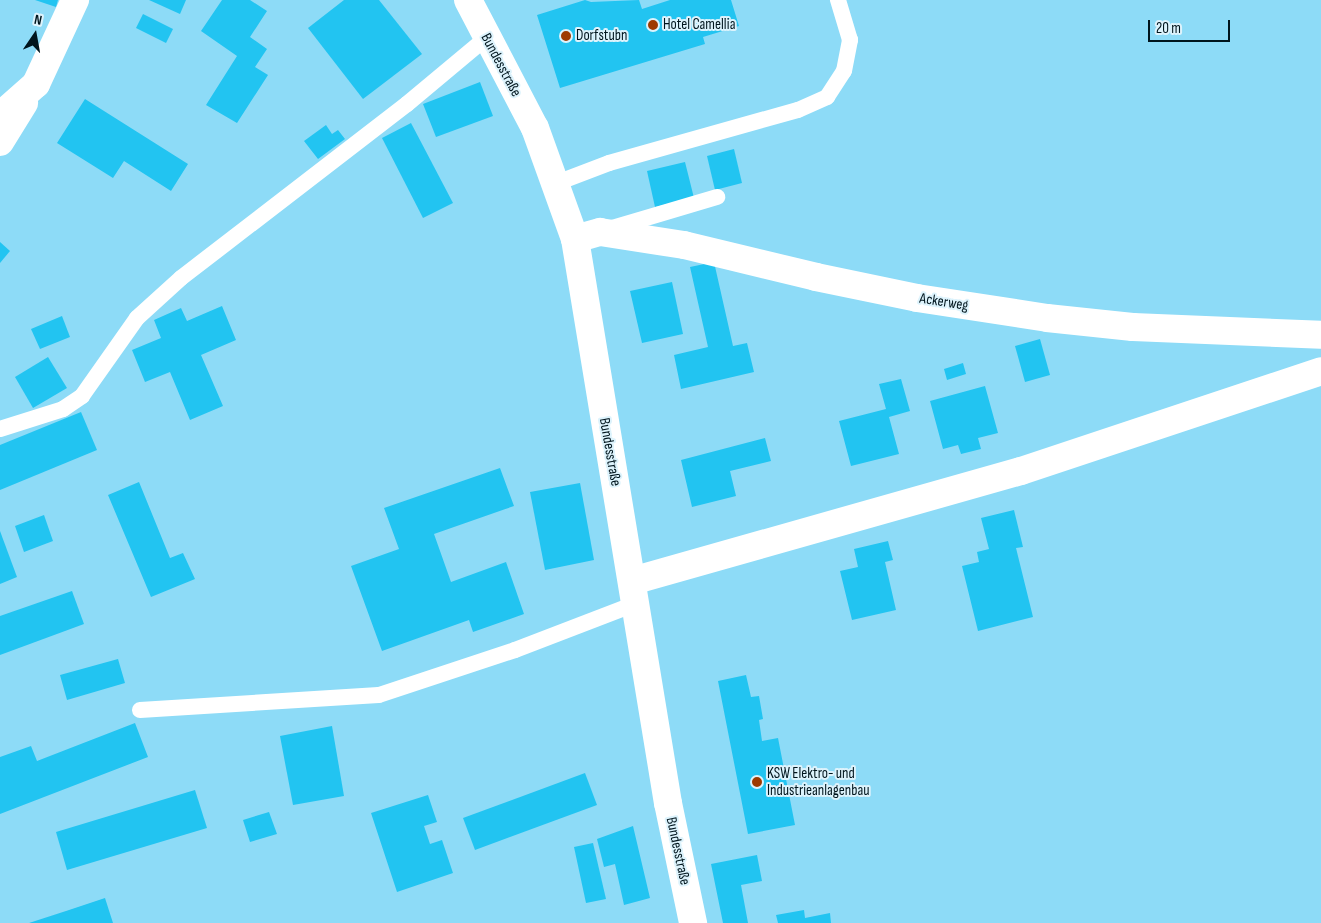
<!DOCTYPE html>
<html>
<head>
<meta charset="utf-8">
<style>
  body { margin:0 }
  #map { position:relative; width:1321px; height:923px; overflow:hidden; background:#8ddbf7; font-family:"Sofia Sans Condensed",sans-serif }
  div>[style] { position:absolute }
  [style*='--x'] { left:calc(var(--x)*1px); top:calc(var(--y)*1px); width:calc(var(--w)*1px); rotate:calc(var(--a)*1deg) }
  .building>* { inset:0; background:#22c4f1 }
  .service>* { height:16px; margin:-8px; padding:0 8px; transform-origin:8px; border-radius:8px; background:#fff }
  .minor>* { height:28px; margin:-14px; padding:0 14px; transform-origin:14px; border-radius:14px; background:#fff }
  .primary>* { height:28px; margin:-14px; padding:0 14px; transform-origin:14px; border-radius:14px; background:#fff }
  .dots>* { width:14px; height:14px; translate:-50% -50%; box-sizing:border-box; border:2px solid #ddf3fc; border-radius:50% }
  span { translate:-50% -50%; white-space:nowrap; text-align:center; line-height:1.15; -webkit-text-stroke:4px #ddf3fc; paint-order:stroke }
  .poi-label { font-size:15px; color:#00151d }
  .left { translate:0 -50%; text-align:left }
  .street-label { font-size:15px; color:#00151d }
  .north { position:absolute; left:10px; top:10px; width:50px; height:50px; -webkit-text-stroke:4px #ddf3fc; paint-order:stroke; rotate:12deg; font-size:14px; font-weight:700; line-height:20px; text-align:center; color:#00151d }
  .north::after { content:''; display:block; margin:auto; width:18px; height:22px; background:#00151d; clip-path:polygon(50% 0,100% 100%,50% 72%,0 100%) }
  .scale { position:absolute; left:1148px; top:20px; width:82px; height:22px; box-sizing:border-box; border:2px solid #00151d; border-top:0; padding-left:6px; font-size:15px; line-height:18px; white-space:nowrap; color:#00151d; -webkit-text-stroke:4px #ddf3fc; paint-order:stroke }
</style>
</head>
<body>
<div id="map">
  <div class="building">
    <div style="clip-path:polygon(35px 0,58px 0,56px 7px)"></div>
    <div style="clip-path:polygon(149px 0,186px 0,180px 14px)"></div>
    <div style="clip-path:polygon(222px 0,250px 0,267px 11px,250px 37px,267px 49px,255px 67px,268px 75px,237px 123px,206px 105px,237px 56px,201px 31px)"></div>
    <div style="clip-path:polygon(344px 0,379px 0,422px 54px,363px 99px,308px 28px)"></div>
    <div style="clip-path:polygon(585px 0,591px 2px,639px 0,642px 9px,670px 0,731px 0,739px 26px,703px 37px,705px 44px,560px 88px,537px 15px)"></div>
    <div style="clip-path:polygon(143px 14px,173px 29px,166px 43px,136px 28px)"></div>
    <div style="clip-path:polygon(480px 82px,493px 116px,436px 137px,423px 104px)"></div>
    <div style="clip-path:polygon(85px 99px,188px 164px,171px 191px,124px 161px,113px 178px,57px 143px)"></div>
    <div style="clip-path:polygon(411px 123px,453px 203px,423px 218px,382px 138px)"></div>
    <div style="clip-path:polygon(326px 125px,332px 134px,338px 130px,345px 139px,318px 159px,304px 141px)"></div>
    <div style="clip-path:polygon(734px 149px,742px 183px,715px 190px,707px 156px)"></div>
    <div style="clip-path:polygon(685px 162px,694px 198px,655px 207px,647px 171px)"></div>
    <div style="clip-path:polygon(0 242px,10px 251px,0 263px)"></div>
    <div style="clip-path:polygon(714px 262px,733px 346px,747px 343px,754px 372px,681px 389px,674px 355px,708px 347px,690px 267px)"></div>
    <div style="clip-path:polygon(672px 282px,683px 334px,642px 343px,630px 291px)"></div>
    <div style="clip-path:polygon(222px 306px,236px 340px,201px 355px,223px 406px,190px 420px,170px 372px,145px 382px,132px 350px,161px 338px,154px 320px,181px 308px,187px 321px)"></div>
    <div style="clip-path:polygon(62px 316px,70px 337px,40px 349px,31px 329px)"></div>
    <div style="clip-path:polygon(1040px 339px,1050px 375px,1025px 382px,1015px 346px)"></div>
    <div style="clip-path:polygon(48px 357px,67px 388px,33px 408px,15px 377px)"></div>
    <div style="clip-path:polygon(963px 363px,966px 374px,947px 380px,944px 369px)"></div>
    <div style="clip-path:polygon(901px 379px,910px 411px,889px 417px,899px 454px,851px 466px,839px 421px,886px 409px,879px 384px)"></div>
    <div style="clip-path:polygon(985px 386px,998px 433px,978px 438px,981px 449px,961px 454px,958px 445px,943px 449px,930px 401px)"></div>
    <div style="clip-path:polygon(81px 412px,97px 450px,0 490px,0 445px)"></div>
    <div style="clip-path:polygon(765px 438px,771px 461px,730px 471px,736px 496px,692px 507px,681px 460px)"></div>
    <div style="clip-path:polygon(500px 468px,514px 506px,434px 534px,451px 582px,506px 562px,524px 614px,473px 632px,469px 620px,382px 651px,351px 566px,399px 549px,384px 508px)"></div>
    <div style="clip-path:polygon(139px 482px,170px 558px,183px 553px,195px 579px,151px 597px,108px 495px)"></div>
    <div style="clip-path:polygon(580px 483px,594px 560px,545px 570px,530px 492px)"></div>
    <div style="clip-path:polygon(1014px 510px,1023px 547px,1016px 548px,1033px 617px,978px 631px,962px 566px,979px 562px,977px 552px,989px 549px,981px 518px)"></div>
    <div style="clip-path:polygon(44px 515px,53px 541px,24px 552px,15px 526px)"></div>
    <div style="clip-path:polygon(0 531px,17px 577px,0 584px)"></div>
    <div style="clip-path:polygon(888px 541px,893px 560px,885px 562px,896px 610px,852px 620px,840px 571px,858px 567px,854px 549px)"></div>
    <div style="clip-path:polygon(72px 591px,84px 624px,0 655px,0 616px)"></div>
    <div style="clip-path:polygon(118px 659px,125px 683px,67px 700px,60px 675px)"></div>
    <div style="clip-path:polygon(746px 675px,751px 697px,759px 696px,763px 719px,759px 720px,762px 741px,778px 738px,795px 825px,748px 834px,718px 681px)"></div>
    <div style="clip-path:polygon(135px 723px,148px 757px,0 814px,0 757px,31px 746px,37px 761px)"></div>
    <div style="clip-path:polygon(332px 726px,344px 796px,293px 805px,280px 736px)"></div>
    <div style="clip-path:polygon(585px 773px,597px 805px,475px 850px,463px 818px)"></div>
    <div style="clip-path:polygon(195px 790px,207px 828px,67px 870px,56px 832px)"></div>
    <div style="clip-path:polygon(428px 795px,437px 822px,424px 826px,430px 844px,442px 840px,453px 873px,397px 892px,371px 813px)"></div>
    <div style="clip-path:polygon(269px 812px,277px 834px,250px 842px,243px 820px)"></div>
    <div style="clip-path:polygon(633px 826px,650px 898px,624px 905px,615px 864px,604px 867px,597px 839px)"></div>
    <div style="clip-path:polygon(593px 843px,606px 899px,586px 903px,574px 847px)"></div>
    <div style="clip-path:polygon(757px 855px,762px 881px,741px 885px,748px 923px,723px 923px,711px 864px)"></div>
    <div style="clip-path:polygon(105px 898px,113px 923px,29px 923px,66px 911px)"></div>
    <div style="clip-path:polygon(804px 910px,805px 918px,830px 913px,831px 923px,778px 923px,776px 915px)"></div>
  </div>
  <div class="service">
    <div style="--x:554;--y:184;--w:59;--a:-20.9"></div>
    <div style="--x:609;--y:163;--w:196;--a:-15.7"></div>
    <div style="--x:798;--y:110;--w:32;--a:-24"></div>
    <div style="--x:827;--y:97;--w:31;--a:-57"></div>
    <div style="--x:844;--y:71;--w:32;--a:-79"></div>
    <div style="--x:850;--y:40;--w:42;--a:-106.7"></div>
    <div style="--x:609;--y:229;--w:113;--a:-16.5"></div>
    <div style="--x:0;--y:429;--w:66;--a:-17.6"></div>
    <div style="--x:63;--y:409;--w:23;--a:-34"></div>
    <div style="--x:82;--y:396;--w:95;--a:-54.8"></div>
    <div style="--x:137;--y:318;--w:59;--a:-42.3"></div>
    <div style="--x:181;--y:278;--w:285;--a:-37.6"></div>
    <div style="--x:407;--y:104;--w:104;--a:-39.9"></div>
    <div style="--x:140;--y:710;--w:239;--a:-3.6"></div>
    <div style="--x:379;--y:695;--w:143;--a:-18.3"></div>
    <div style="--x:515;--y:650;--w:129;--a:-21"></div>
  </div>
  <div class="minor">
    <div style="--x:0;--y:116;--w:48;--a:-41.6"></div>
    <div style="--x:36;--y:84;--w:93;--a:-65.1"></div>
    <div style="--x:0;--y:142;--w:46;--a:-58.4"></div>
    <div style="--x:575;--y:239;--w:26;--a:-16"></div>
    <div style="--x:600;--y:232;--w:85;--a:8.8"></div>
    <div style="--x:684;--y:245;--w:136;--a:13.6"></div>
    <div style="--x:816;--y:277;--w:103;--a:11.7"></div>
    <div style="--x:917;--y:298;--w:132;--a:8.7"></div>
    <div style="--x:1047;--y:318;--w:86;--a:6"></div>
    <div style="--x:1133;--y:327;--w:188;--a:2.4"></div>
    <div style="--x:632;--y:581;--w:404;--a:-15.8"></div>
    <div style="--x:1021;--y:471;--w:316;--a:-18.4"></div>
  </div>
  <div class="primary">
    <div style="--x:468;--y:0;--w:144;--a:62.4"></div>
    <div style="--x:535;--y:128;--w:118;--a:70.2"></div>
    <div style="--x:575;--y:239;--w:572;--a:80.64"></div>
    <div style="--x:668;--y:803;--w:123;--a:78.2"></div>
  </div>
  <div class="dots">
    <div style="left:653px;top:25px;background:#9e3a00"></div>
    <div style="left:566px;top:36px;background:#9e3a00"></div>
    <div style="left:757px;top:782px;background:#9e3a00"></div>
  </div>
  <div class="poi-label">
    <span class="left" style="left:663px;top:25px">Hotel Camellia</span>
    <span class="left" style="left:576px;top:36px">Dorfstubn</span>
    <span class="left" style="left:767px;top:782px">KSW Elektro- und<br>Industrieanlagenbau</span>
  </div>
  <div class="street-label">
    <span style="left:501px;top:65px;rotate:62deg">Bundesstraße</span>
    <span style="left:944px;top:302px;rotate:9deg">Ackerweg</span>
    <span style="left:610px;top:452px;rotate:80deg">Bundesstraße</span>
    <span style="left:678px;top:851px;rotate:78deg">Bundesstraße</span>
  </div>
  <div class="north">N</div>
  <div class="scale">20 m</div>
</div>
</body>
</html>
